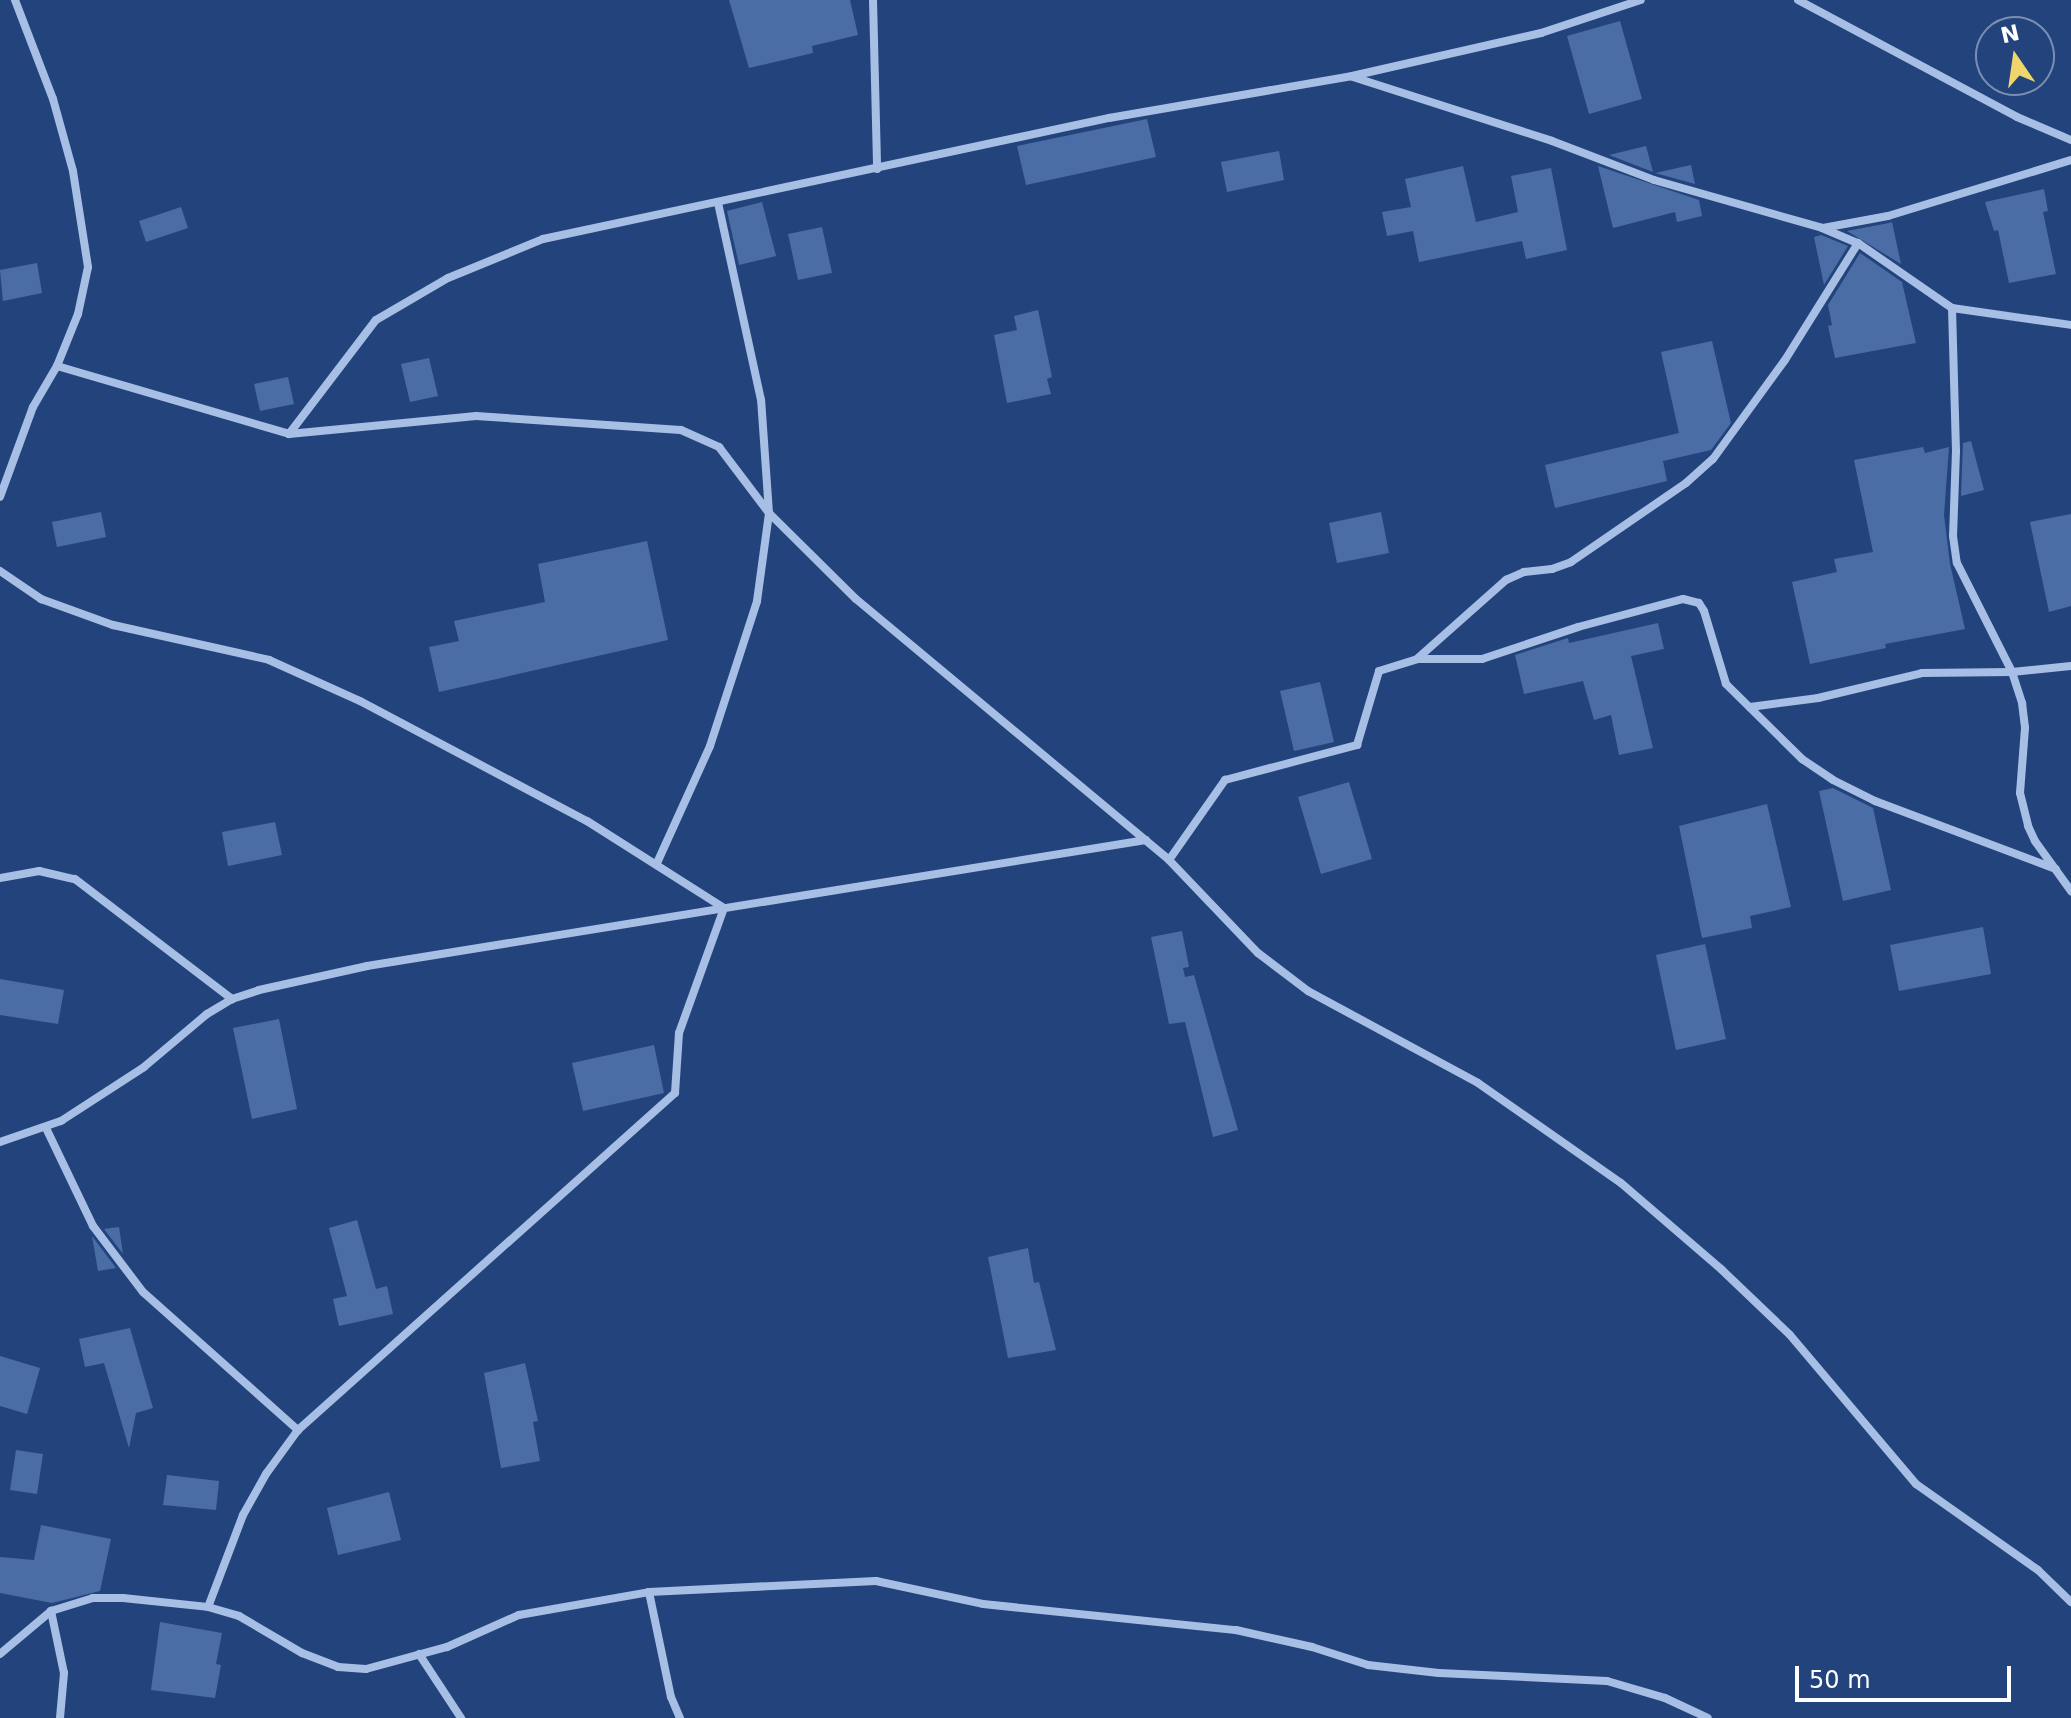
<!DOCTYPE html>
<html>
<head>
<meta charset="utf-8">
<style>
  body { margin:0 }
  #map { position:relative; width:2071px; height:1718px; overflow:hidden; background:#23437d; font-family:"DejaVu Sans",sans-serif }
  div>[style] { position:absolute }
  [style*='--x'] { left:calc(var(--x)*1px); top:calc(var(--y)*1px); width:calc(var(--w)*1px); rotate:calc(var(--a)*1deg) }
  .building>* { inset:0; background:#4b6da6 }
  .street>* { height:8px; margin:-4px; padding:0 4px; transform-origin:4px; border-radius:4px; background:#a8bfe5 }
  span { translate:-50% -50%; white-space:nowrap; text-align:center; line-height:1.15; -webkit-text-stroke:6px #23437d; paint-order:stroke }
  .north { position:absolute; left:1975px; top:16px; width:80px; height:80px; box-sizing:border-box; background:#23437d; border:2px solid #7b8eb1; border-radius:50%; rotate:347deg; font-size:22px; font-weight:700; line-height:32px; text-align:center; color:#fff }
  .north::after { content:''; display:block; margin:auto; width:28px; height:36px; background:#f0d56b; clip-path:polygon(50% 0,100% 100%,50% 72%,0 100%) }
  .scale { position:absolute; left:1795px; top:1666px; width:216px; height:36px; box-sizing:border-box; border:4px solid #fff; border-top:0; padding-left:10px; font-size:24px; line-height:28px; white-space:nowrap; color:#fff; -webkit-text-stroke:6px #23437d; paint-order:stroke }
</style>
</head>
<body>
<div id="map">
  <div class="building">
    <div style="clip-path:polygon(729px 0,850px 0,858px 35px,812px 46px,813px 53px,749px 68px)"></div>
    <div style="clip-path:polygon(1620px 21px,1642px 99px,1589px 114px,1567px 36px)"></div>
    <div style="clip-path:polygon(1147px 119px,1156px 157px,1026px 185px,1017px 146px)"></div>
    <div style="clip-path:polygon(1646px 146px,1653px 172px,1609px 155px)"></div>
    <div style="clip-path:polygon(1279px 151px,1284px 180px,1227px 192px,1221px 162px)"></div>
    <div style="clip-path:polygon(1691px 165px,1695px 184px,1655px 173px)"></div>
    <div style="clip-path:polygon(1463px 166px,1476px 222px,1518px 212px,1511px 176px,1551px 168px,1567px 250px,1526px 259px,1522px 241px,1419px 262px,1413px 231px,1387px 236px,1382px 212px,1411px 207px,1405px 179px)"></div>
    <div style="clip-path:polygon(1598px 166px,1699px 200px,1702px 216px,1677px 222px,1675px 212px,1613px 228px)"></div>
    <div style="clip-path:polygon(2044px 189px,2048px 211px,2043px 212px,2056px 274px,2009px 283px,1998px 230px,1994px 231px,1985px 202px)"></div>
    <div style="clip-path:polygon(762px 202px,776px 256px,739px 265px,727px 211px)"></div>
    <div style="clip-path:polygon(181px 207px,188px 228px,146px 242px,139px 221px)"></div>
    <div style="clip-path:polygon(1892px 222px,1901px 264px,1847px 231px,1889px 223px)"></div>
    <div style="clip-path:polygon(822px 227px,832px 273px,798px 280px,788px 234px)"></div>
    <div style="clip-path:polygon(1821px 235px,1848px 246px,1824px 285px,1814px 237px)"></div>
    <div style="clip-path:polygon(1860px 253px,1902px 282px,1916px 343px,1835px 358px,1828px 326px,1832px 325px,1828px 305px)"></div>
    <div style="clip-path:polygon(37px 263px,42px 293px,3px 301px,0 270px)"></div>
    <div style="clip-path:polygon(1038px 310px,1052px 377px,1047px 379px,1051px 394px,1007px 403px,994px 335px,1017px 330px,1014px 316px)"></div>
    <div style="clip-path:polygon(1712px 341px,1731px 423px,1711px 450px,1663px 461px,1667px 481px,1555px 508px,1545px 465px,1679px 433px,1661px 352px)"></div>
    <div style="clip-path:polygon(429px 358px,438px 396px,410px 402px,401px 364px)"></div>
    <div style="clip-path:polygon(288px 377px,294px 404px,260px 411px,254px 384px)"></div>
    <div style="clip-path:polygon(1971px 441px,1984px 490px,1961px 496px,1963px 443px)"></div>
    <div style="clip-path:polygon(1923px 447px,1925px 453px,1949px 447px,1944px 515px,1950px 564px,1965px 629px,1885px 644px,1886px 648px,1810px 664px,1792px 582px,1837px 572px,1834px 559px,1873px 552px,1854px 460px)"></div>
    <div style="clip-path:polygon(101px 512px,106px 537px,57px 547px,52px 522px)"></div>
    <div style="clip-path:polygon(1381px 512px,1389px 553px,1337px 563px,1329px 523px)"></div>
    <div style="clip-path:polygon(2071px 514px,2071px 606px,2049px 612px,2030px 522px)"></div>
    <div style="clip-path:polygon(647px 541px,668px 640px,439px 692px,429px 647px,459px 641px,454px 621px,545px 602px,538px 564px)"></div>
    <div style="clip-path:polygon(1658px 623px,1664px 649px,1631px 656px,1653px 748px,1619px 755px,1611px 715px,1594px 720px,1583px 681px,1524px 694px,1515px 655px,1568px 638px,1569px 643px)"></div>
    <div style="clip-path:polygon(1320px 682px,1334px 742px,1294px 751px,1280px 691px)"></div>
    <div style="clip-path:polygon(1349px 782px,1372px 859px,1321px 874px,1298px 797px)"></div>
    <div style="clip-path:polygon(1833px 788px,1873px 808px,1891px 890px,1843px 901px,1819px 791px)"></div>
    <div style="clip-path:polygon(1767px 804px,1791px 907px,1750px 916px,1752px 928px,1702px 938px,1679px 826px)"></div>
    <div style="clip-path:polygon(275px 822px,282px 855px,228px 866px,222px 832px)"></div>
    <div style="clip-path:polygon(1983px 927px,1991px 974px,1899px 991px,1890px 945px)"></div>
    <div style="clip-path:polygon(1182px 931px,1189px 967px,1183px 968px,1185px 977px,1194px 975px,1238px 1130px,1213px 1137px,1185px 1022px,1169px 1024px,1151px 937px)"></div>
    <div style="clip-path:polygon(1705px 944px,1726px 1039px,1676px 1050px,1656px 955px)"></div>
    <div style="clip-path:polygon(0 979px,64px 990px,58px 1024px,0 1015px)"></div>
    <div style="clip-path:polygon(279px 1019px,297px 1109px,252px 1119px,233px 1028px)"></div>
    <div style="clip-path:polygon(654px 1045px,664px 1093px,583px 1111px,572px 1063px)"></div>
    <div style="clip-path:polygon(357px 1220px,376px 1289px,387px 1286px,393px 1314px,339px 1326px,333px 1299px,347px 1296px,329px 1228px)"></div>
    <div style="clip-path:polygon(119px 1227px,123px 1254px,104px 1229px)"></div>
    <div style="clip-path:polygon(92px 1236px,116px 1268px,98px 1271px)"></div>
    <div style="clip-path:polygon(1028px 1248px,1034px 1283px,1039px 1282px,1056px 1350px,1008px 1358px,988px 1257px)"></div>
    <div style="clip-path:polygon(130px 1328px,153px 1408px,136px 1413px,129px 1448px,104px 1363px,85px 1367px,79px 1339px)"></div>
    <div style="clip-path:polygon(0 1356px,40px 1368px,27px 1414px,0 1406px)"></div>
    <div style="clip-path:polygon(525px 1363px,538px 1421px,533px 1422px,540px 1461px,501px 1468px,484px 1373px)"></div>
    <div style="clip-path:polygon(16px 1450px,43px 1454px,37px 1494px,10px 1490px)"></div>
    <div style="clip-path:polygon(167px 1475px,219px 1481px,216px 1510px,163px 1505px)"></div>
    <div style="clip-path:polygon(389px 1492px,401px 1540px,338px 1555px,327px 1508px)"></div>
    <div style="clip-path:polygon(41px 1525px,111px 1539px,100px 1591px,52px 1603px,0 1593px,0 1557px,34px 1560px)"></div>
    <div style="clip-path:polygon(160px 1622px,222px 1633px,216px 1664px,221px 1665px,215px 1698px,151px 1690px)"></div>
  </div>
  <div class="street">
    <div style="--x:873;--y:0;--w:169;--a:88.6"></div>
    <div style="--x:1798;--y:0;--w:248;--a:28.1"></div>
    <div style="--x:2017;--y:117;--w:59;--a:23.1"></div>
    <div style="--x:1353;--y:77;--w:209;--a:17.8"></div>
    <div style="--x:1552;--y:141;--w:109;--a:20.9"></div>
    <div style="--x:1654;--y:180;--w:175;--a:15.9"></div>
    <div style="--x:1822;--y:228;--w:39;--a:23"></div>
    <div style="--x:1858;--y:243;--w:114;--a:34.7"></div>
    <div style="--x:1952;--y:308;--w:120;--a:8.1"></div>
    <div style="--x:1823;--y:228;--w:66;--a:-10.5"></div>
    <div style="--x:1888;--y:216;--w:191;--a:-17"></div>
    <div style="--x:1952;--y:308;--w:143;--a:88.4"></div>
    <div style="--x:1956;--y:451;--w:85;--a:92"></div>
    <div style="--x:1953;--y:536;--w:27;--a:82"></div>
    <div style="--x:1957;--y:563;--w:122;--a:63.2"></div>
    <div style="--x:2012;--y:672;--w:33;--a:72"></div>
    <div style="--x:2022;--y:703;--w:25;--a:83"></div>
    <div style="--x:2025;--y:728;--w:65;--a:94.4"></div>
    <div style="--x:2020;--y:793;--w:34;--a:76"></div>
    <div style="--x:2028;--y:826;--w:17;--a:65"></div>
    <div style="--x:2035;--y:841;--w:62;--a:54.2"></div>
    <div style="--x:57;--y:366;--w:242;--a:16.3"></div>
    <div style="--x:289;--y:434;--w:188;--a:-5.5"></div>
    <div style="--x:476;--y:416;--w:205;--a:3.9"></div>
    <div style="--x:681;--y:430;--w:42;--a:24.1"></div>
    <div style="--x:719;--y:447;--w:83;--a:52.9"></div>
    <div style="--x:769;--y:513;--w:122;--a:44.7"></div>
    <div style="--x:856;--y:599;--w:408;--a:39.8"></div>
    <div style="--x:1169;--y:860;--w:129;--a:46.3"></div>
    <div style="--x:1258;--y:953;--w:63;--a:37.2"></div>
    <div style="--x:1308;--y:991;--w:193;--a:28.4"></div>
    <div style="--x:1478;--y:1083;--w:174;--a:35"></div>
    <div style="--x:1621;--y:1183;--w:132;--a:40.7"></div>
    <div style="--x:1721;--y:1269;--w:95;--a:43.7"></div>
    <div style="--x:1790;--y:1335;--w:195;--a:49.8"></div>
    <div style="--x:1916;--y:1484;--w:149;--a:35.2"></div>
    <div style="--x:2038;--y:1570;--w:46;--a:44.1"></div>
    <div style="--x:289;--y:434;--w:143;--a:-52.7"></div>
    <div style="--x:376;--y:320;--w:83;--a:-30.3"></div>
    <div style="--x:448;--y:278;--w:103;--a:-22.3"></div>
    <div style="--x:543;--y:239;--w:579;--a:-12.07"></div>
    <div style="--x:1109;--y:118;--w:247;--a:-9.8"></div>
    <div style="--x:1352;--y:76;--w:194;--a:-12.8"></div>
    <div style="--x:1541;--y:33;--w:105;--a:-18.3"></div>
    <div style="--x:0;--y:497;--w:96;--a:-69.9"></div>
    <div style="--x:33;--y:407;--w:48;--a:-59.7"></div>
    <div style="--x:57;--y:366;--w:56;--a:-68"></div>
    <div style="--x:78;--y:314;--w:48;--a:-78"></div>
    <div style="--x:88;--y:267;--w:97;--a:-98.9"></div>
    <div style="--x:73;--y:171;--w:75;--a:-105.5"></div>
    <div style="--x:53;--y:99;--w:106;--a:-111"></div>
    <div style="--x:0;--y:571;--w:50;--a:34.3"></div>
    <div style="--x:41;--y:599;--w:77;--a:19.9"></div>
    <div style="--x:113;--y:625;--w:160;--a:12.6"></div>
    <div style="--x:269;--y:660;--w:100;--a:24.3"></div>
    <div style="--x:360;--y:701;--w:257;--a:27.9"></div>
    <div style="--x:587;--y:821;--w:162;--a:32.4"></div>
    <div style="--x:724;--y:908;--w:133;--a:109.8"></div>
    <div style="--x:679;--y:1033;--w:60;--a:93.8"></div>
    <div style="--x:675;--y:1093;--w:506;--a:138.21"></div>
    <div style="--x:298;--y:1430;--w:54;--a:126"></div>
    <div style="--x:266;--y:1474;--w:47;--a:119.3"></div>
    <div style="--x:243;--y:1515;--w:98;--a:110.8"></div>
    <div style="--x:1418;--y:658;--w:118;--a:-41.6"></div>
    <div style="--x:1506;--y:580;--w:20;--a:-24"></div>
    <div style="--x:1524;--y:572;--w:28;--a:-6"></div>
    <div style="--x:1552;--y:569;--w:20;--a:-20"></div>
    <div style="--x:1571;--y:562;--w:140;--a:-34.5"></div>
    <div style="--x:1686;--y:483;--w:36;--a:-42"></div>
    <div style="--x:1713;--y:459;--w:122;--a:-54"></div>
    <div style="--x:1785;--y:360;--w:138;--a:-58"></div>
    <div style="--x:1750;--y:707;--w:69;--a:-7.5"></div>
    <div style="--x:1818;--y:698;--w:107;--a:-13.5"></div>
    <div style="--x:1922;--y:673;--w:90;--a:-0.6"></div>
    <div style="--x:2012;--y:672;--w:59;--a:-5.8"></div>
    <div style="--x:1169;--y:860;--w:98;--a:-55"></div>
    <div style="--x:1225;--y:780;--w:137;--a:-14.9"></div>
    <div style="--x:1357;--y:745;--w:77;--a:-73.4"></div>
    <div style="--x:1379;--y:671;--w:41;--a:-17.1"></div>
    <div style="--x:1418;--y:659;--w:64;--a:0"></div>
    <div style="--x:1482;--y:659;--w:101;--a:-18.4"></div>
    <div style="--x:1578;--y:627;--w:109;--a:-14.9"></div>
    <div style="--x:1683;--y:599;--w:16;--a:14"></div>
    <div style="--x:1699;--y:603;--w:9;--a:58"></div>
    <div style="--x:1704;--y:611;--w:76;--a:73.2"></div>
    <div style="--x:1726;--y:684;--w:107;--a:44.6"></div>
    <div style="--x:1802;--y:759;--w:37;--a:34"></div>
    <div style="--x:1833;--y:780;--w:47;--a:26.6"></div>
    <div style="--x:1875;--y:801;--w:193;--a:20.6"></div>
    <div style="--x:657;--y:863;--w:128;--a:-65.6"></div>
    <div style="--x:710;--y:746;--w:152;--a:-72"></div>
    <div style="--x:757;--y:601;--w:89;--a:-82.2"></div>
    <div style="--x:769;--y:513;--w:113;--a:-94"></div>
    <div style="--x:761;--y:400;--w:202;--a:-102.3"></div>
    <div style="--x:0;--y:878;--w:40;--a:-10"></div>
    <div style="--x:39;--y:871;--w:37;--a:13"></div>
    <div style="--x:75;--y:879;--w:198;--a:37.4"></div>
    <div style="--x:46;--y:1128;--w:109;--a:64.4"></div>
    <div style="--x:93;--y:1226;--w:83;--a:52.9"></div>
    <div style="--x:143;--y:1292;--w:208;--a:41.7"></div>
    <div style="--x:0;--y:1142;--w:65;--a:-19"></div>
    <div style="--x:61;--y:1121;--w:99;--a:-33"></div>
    <div style="--x:144;--y:1067;--w:82;--a:-40.1"></div>
    <div style="--x:207;--y:1014;--w:29;--a:-31"></div>
    <div style="--x:232;--y:999;--w:28;--a:-18"></div>
    <div style="--x:259;--y:990;--w:111;--a:-12.5"></div>
    <div style="--x:367;--y:966;--w:789;--a:-9.19"></div>
    <div style="--x:649;--y:1592;--w:107;--a:78.2"></div>
    <div style="--x:671;--y:1697;--w:23;--a:67"></div>
    <div style="--x:51;--y:1611;--w:63;--a:78.2"></div>
    <div style="--x:64;--y:1673;--w:45;--a:95.1"></div>
    <div style="--x:0;--y:1654;--w:67;--a:-40.1"></div>
    <div style="--x:51;--y:1611;--w:44;--a:-17.2"></div>
    <div style="--x:93;--y:1598;--w:30;--a:0"></div>
    <div style="--x:123;--y:1598;--w:85;--a:6"></div>
    <div style="--x:208;--y:1607;--w:32;--a:16"></div>
    <div style="--x:239;--y:1616;--w:73;--a:30.4"></div>
    <div style="--x:302;--y:1653;--w:39;--a:21"></div>
    <div style="--x:338;--y:1667;--w:28;--a:4"></div>
    <div style="--x:366;--y:1669;--w:84;--a:-15.2"></div>
    <div style="--x:447;--y:1647;--w:79;--a:-24"></div>
    <div style="--x:519;--y:1615;--w:132;--a:-10"></div>
    <div style="--x:649;--y:1592;--w:227;--a:-2.8"></div>
    <div style="--x:876;--y:1581;--w:109;--a:12.1"></div>
    <div style="--x:983;--y:1604;--w:254;--a:5.9"></div>
    <div style="--x:1236;--y:1630;--w:78;--a:12.6"></div>
    <div style="--x:1312;--y:1647;--w:59;--a:17.8"></div>
    <div style="--x:1368;--y:1665;--w:71;--a:6.4"></div>
    <div style="--x:1439;--y:1673;--w:168;--a:2.7"></div>
    <div style="--x:1607;--y:1681;--w:60;--a:16.3"></div>
    <div style="--x:1665;--y:1698;--w:47;--a:24.9"></div>
    <div style="--x:419;--y:1654;--w:77;--a:56.7"></div>
  </div>
  <div class="north">N</div>
  <div class="scale">50 m</div>
</div>
</body>
</html>
